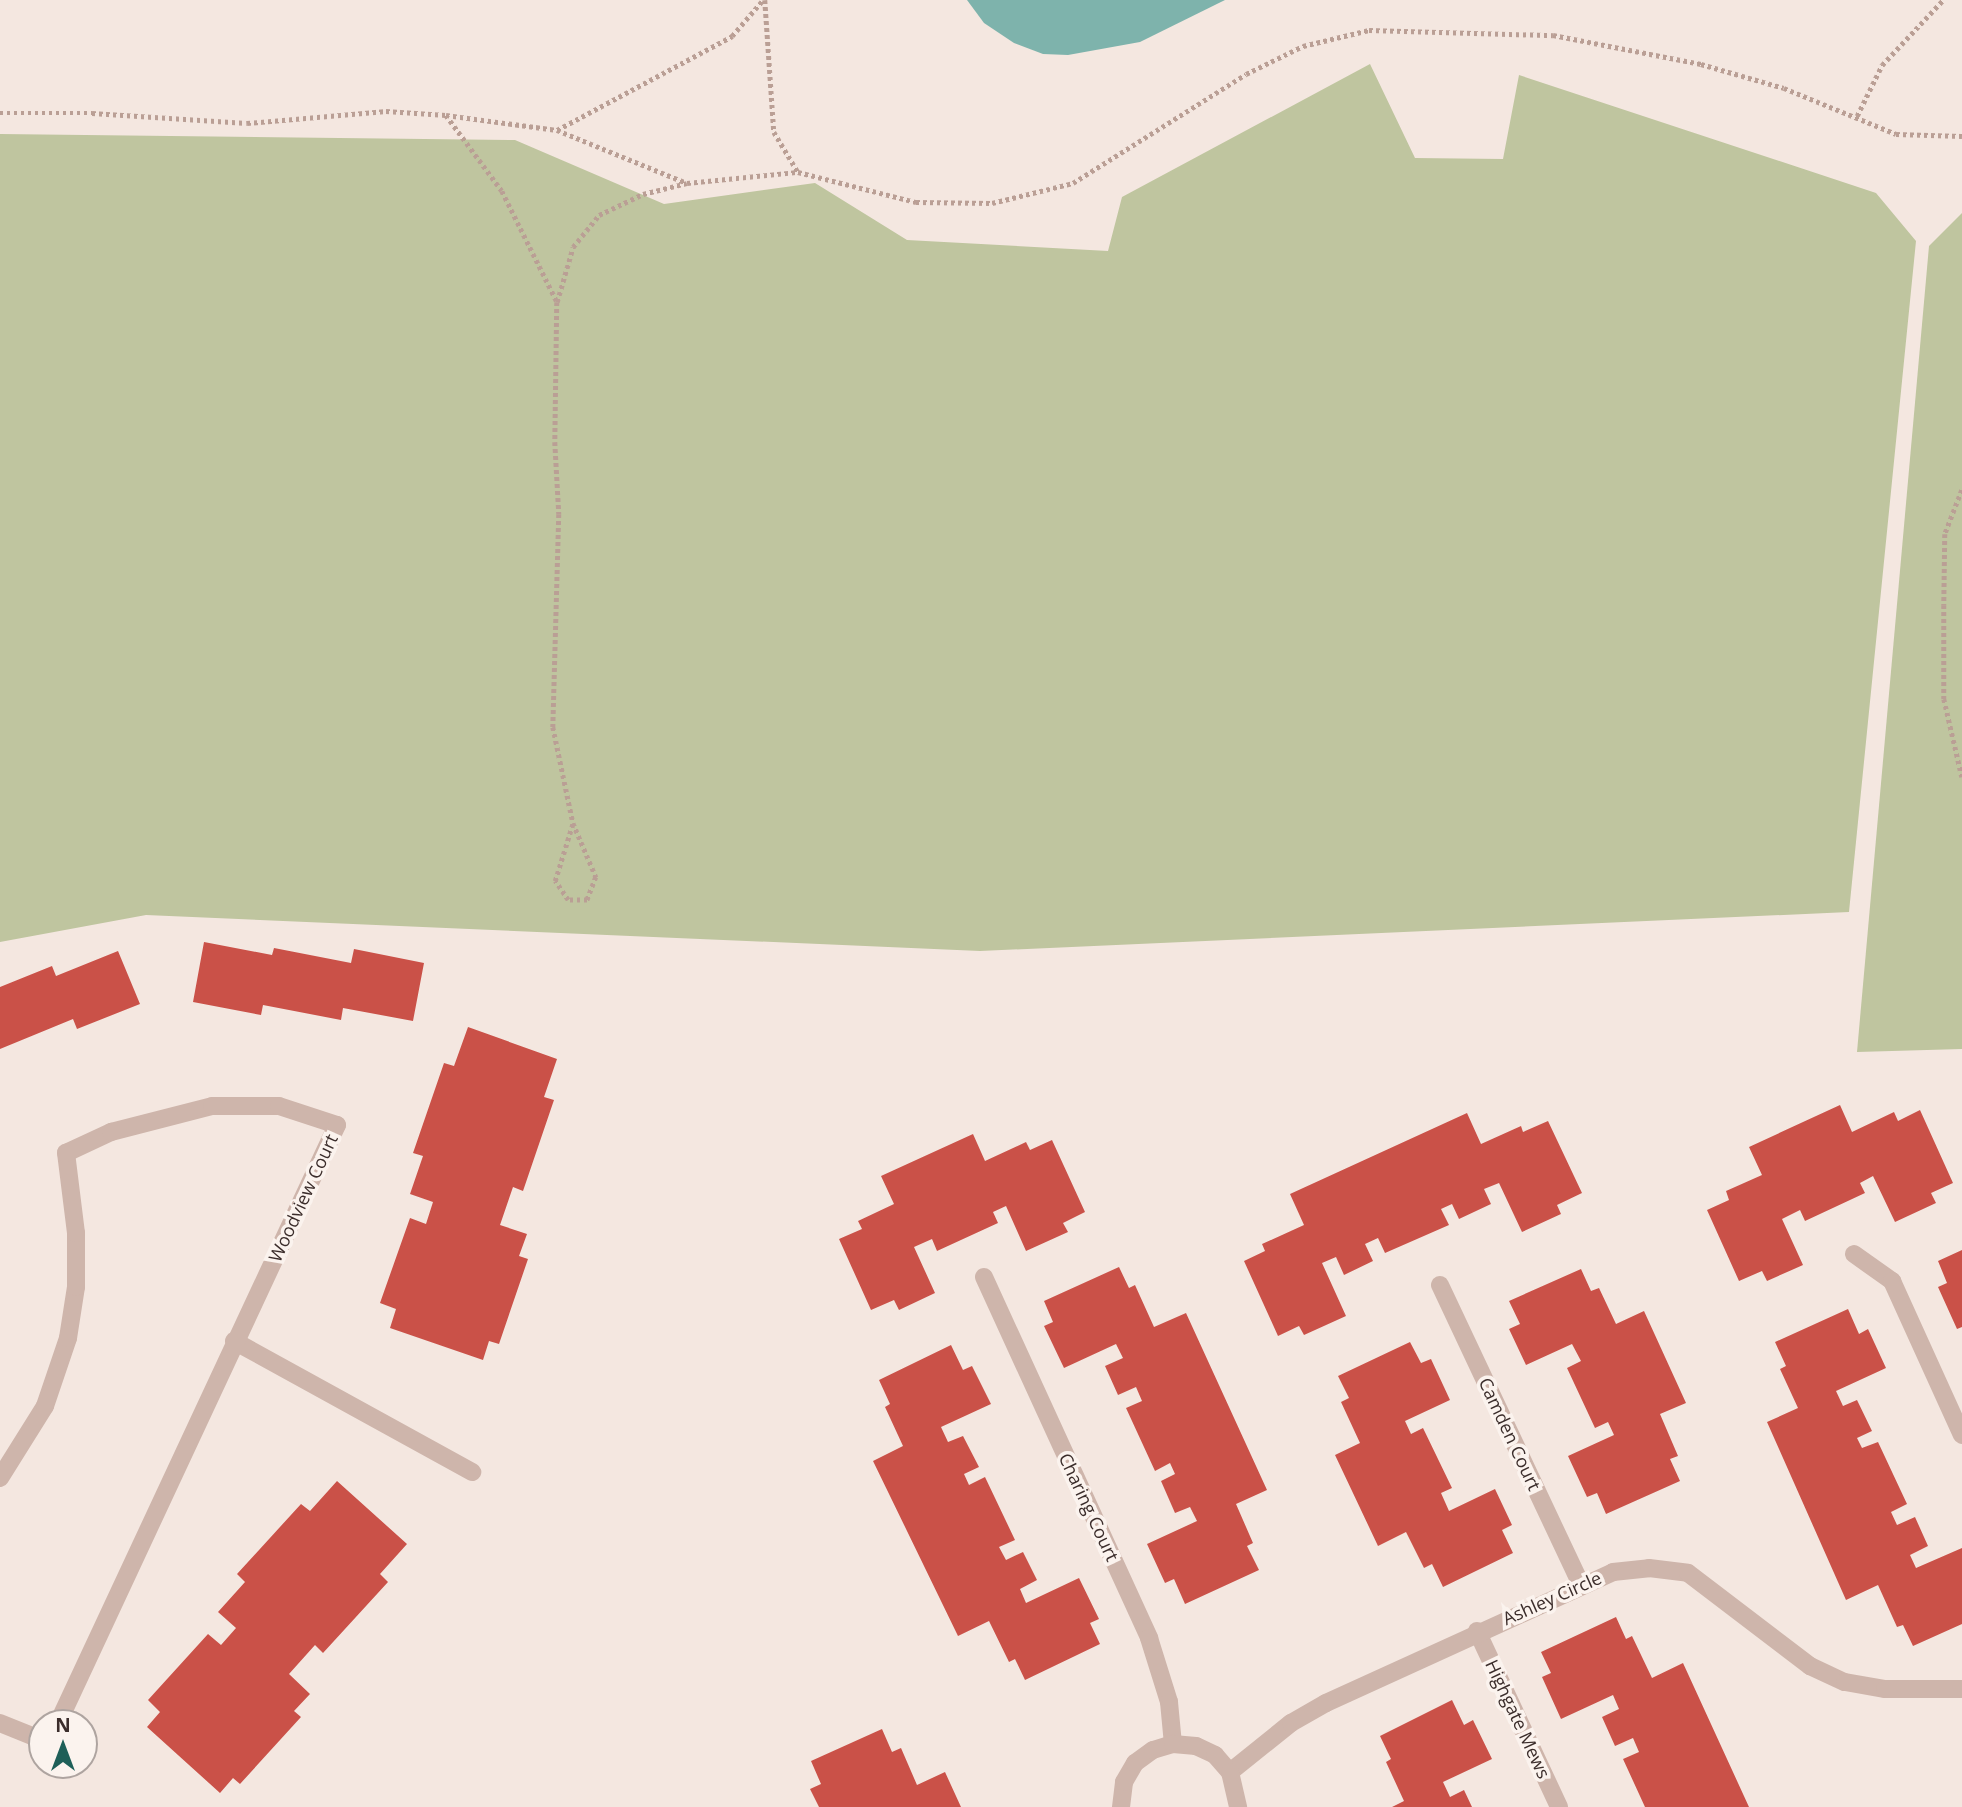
<!DOCTYPE html>
<html>
<head>
<meta charset="utf-8">
<style>
  body { margin:0 }
  #map { position:relative; width:1962px; height:1807px; overflow:hidden; background:#f4e7e0; font-family:"Open Sans",sans-serif }
  div>[style] { position:absolute }
  [style*='--x'] { left:calc(var(--x)*1px); top:calc(var(--y)*1px); width:calc(var(--w)*1px); rotate:calc(var(--a)*1deg) }
  .green>* { inset:0; background:#bfc59f }
  .water>* { inset:0; background:#7eb3ac }
  .building>* { inset:0; background:#ca5148 }
  .path>* { height:4.5px; margin-top:-2.25px; transform-origin:0; background:repeating-linear-gradient(90deg,#ba9f95 0 3.5px,transparent 0 7px) }
  .minor>* { height:18px; margin:-9px; padding:0 9px; transform-origin:9px; border-radius:9px; background:#ceb5ab }
  span { translate:-50% -50%; white-space:nowrap; text-align:center; line-height:1.15; -webkit-text-stroke:7px #fbf3ee; paint-order:stroke }
  .street-label { font-size:18px; color:#3b2d2b }
  .north { position:absolute; left:28px; top:1709px; width:70px; height:70px; box-sizing:border-box; background:#fbf3ee; border:2px solid #aea4a0; border-radius:50%; rotate:0deg; font-size:19px; font-weight:700; line-height:28px; text-align:center; color:#3b2d2b }
  .north::after { content:''; display:block; margin:auto; width:24px; height:32px; background:#1e5f58; clip-path:polygon(50% 0,100% 100%,50% 72%,0 100%) }
</style>
</head>
<body>
<div id="map">
  <div class="green">
    <div style="clip-path:polygon(1370px 64px,1415px 158px,1503px 159px,1519px 75px,1876px 193px,1916px 241px,1849px 912px,980px 951px,146px 915px,0 942px,0 134px,515px 140px,664px 204px,815px 183px,907px 240px,1108px 251px,1122px 197px)"></div>
    <div style="clip-path:polygon(1962px 213px,1962px 1049px,1857px 1052px,1929px 246px)"></div>
  </div>
  <div class="water">
    <div style="clip-path:polygon(967px 0,1225px 0,1140px 42px,1068px 55px,1043px 54px,1014px 43px,984px 23px)"></div>
  </div>
  <div class="building">
    <div style="clip-path:polygon(204px 942px,272px 955px,274px 948px,351px 963px,354px 949px,424px 963px,413px 1021px,343px 1008px,341px 1020px,263px 1005px,261px 1015px,193px 1002px)"></div>
    <div style="clip-path:polygon(118px 951px,140px 1004px,77px 1029px,73px 1019px,0 1049px,0 987px,52px 966px,56px 976px)"></div>
    <div style="clip-path:polygon(468px 1027px,557px 1059px,544px 1097px,554px 1100px,523px 1191px,513px 1187px,500px 1225px,527px 1234px,519px 1256px,528px 1259px,499px 1344px,489px 1341px,483px 1360px,390px 1328px,396px 1309px,380px 1303px,410px 1218px,426px 1224px,433px 1202px,410px 1194px,423px 1156px,413px 1153px,444px 1063px,454px 1066px)"></div>
    <div style="clip-path:polygon(1840px 1105px,1852px 1132px,1894px 1112px,1898px 1121px,1920px 1110px,1953px 1183px,1931px 1193px,1936px 1203px,1895px 1222px,1873px 1176px,1860px 1183px,1865px 1193px,1805px 1221px,1800px 1210px,1782px 1219px,1803px 1265px,1767px 1281px,1762px 1271px,1739px 1281px,1707px 1210px,1729px 1200px,1726px 1191px,1762px 1175px,1749px 1147px)"></div>
    <div style="clip-path:polygon(1467px 1113px,1481px 1144px,1521px 1126px,1523px 1132px,1548px 1121px,1582px 1193px,1557px 1205px,1561px 1214px,1522px 1232px,1499px 1183px,1484px 1189px,1491px 1204px,1459px 1219px,1452px 1204px,1441px 1209px,1449px 1225px,1385px 1253px,1378px 1238px,1365px 1244px,1373px 1261px,1344px 1275px,1336px 1257px,1322px 1263px,1346px 1316px,1304px 1335px,1299px 1326px,1278px 1336px,1244px 1261px,1265px 1251px,1262px 1244px,1304px 1225px,1290px 1194px)"></div>
    <div style="clip-path:polygon(973px 1134px,985px 1161px,1026px 1142px,1030px 1150px,1052px 1140px,1085px 1212px,1063px 1223px,1068px 1232px,1026px 1251px,1006px 1206px,993px 1212px,998px 1223px,937px 1251px,932px 1239px,914px 1247px,935px 1293px,899px 1310px,894px 1300px,871px 1310px,839px 1239px,862px 1229px,858px 1221px,894px 1204px,881px 1176px)"></div>
    <div style="clip-path:polygon(1962px 1250px,1962px 1327px,1957px 1329px,1938px 1287px,1947px 1283px,1938px 1261px)"></div>
    <div style="clip-path:polygon(1119px 1267px,1129px 1288px,1135px 1285px,1154px 1327px,1186px 1313px,1267px 1490px,1236px 1504px,1253px 1543px,1247px 1546px,1259px 1570px,1185px 1604px,1174px 1579px,1165px 1583px,1147px 1544px,1197px 1521px,1190px 1507px,1175px 1513px,1161px 1481px,1175px 1474px,1170px 1463px,1155px 1471px,1126px 1408px,1142px 1401px,1136px 1387px,1118px 1395px,1105px 1366px,1123px 1358px,1116px 1344px,1064px 1368px,1044px 1326px,1053px 1322px,1044px 1301px)"></div>
    <div style="clip-path:polygon(1581px 1269px,1591px 1291px,1599px 1288px,1616px 1324px,1644px 1311px,1686px 1403px,1660px 1414px,1678px 1456px,1670px 1459px,1680px 1481px,1606px 1514px,1597px 1493px,1587px 1497px,1568px 1456px,1614px 1435px,1608px 1422px,1595px 1428px,1567px 1368px,1581px 1361px,1572px 1344px,1526px 1365px,1509px 1329px,1520px 1324px,1509px 1301px)"></div>
    <div style="clip-path:polygon(1848px 1309px,1859px 1334px,1868px 1329px,1886px 1368px,1836px 1391px,1843px 1406px,1857px 1400px,1872px 1431px,1857px 1438px,1862px 1448px,1878px 1442px,1907px 1504px,1891px 1512px,1897px 1525px,1915px 1517px,1928px 1546px,1910px 1555px,1916px 1568px,1962px 1548px,1962px 1624px,1913px 1646px,1903px 1625px,1897px 1627px,1878px 1585px,1846px 1600px,1767px 1422px,1798px 1408px,1780px 1369px,1786px 1366px,1775px 1342px)"></div>
    <div style="clip-path:polygon(1410px 1342px,1421px 1363px,1431px 1359px,1450px 1400px,1405px 1421px,1411px 1434px,1423px 1428px,1452px 1488px,1441px 1493px,1449px 1511px,1495px 1489px,1512px 1525px,1502px 1530px,1513px 1553px,1443px 1587px,1432px 1564px,1424px 1568px,1406px 1532px,1378px 1546px,1335px 1455px,1360px 1443px,1341px 1402px,1349px 1398px,1338px 1376px)"></div>
    <div style="clip-path:polygon(951px 1345px,963px 1370px,972px 1366px,991px 1404px,941px 1427px,948px 1442px,963px 1436px,979px 1467px,964px 1474px,969px 1485px,985px 1477px,1015px 1540px,999px 1547px,1006px 1560px,1023px 1552px,1037px 1580px,1020px 1589px,1026px 1603px,1079px 1578px,1099px 1619px,1090px 1623px,1100px 1644px,1025px 1680px,1015px 1659px,1009px 1662px,989px 1621px,958px 1636px,873px 1461px,903px 1446px,885px 1407px,890px 1404px,879px 1380px)"></div>
    <div style="clip-path:polygon(337px 1481px,407px 1544px,380px 1574px,388px 1582px,323px 1653px,315px 1645px,289px 1674px,310px 1694px,294px 1711px,301px 1717px,240px 1784px,233px 1778px,220px 1793px,147px 1727px,160px 1712px,148px 1700px,208px 1634px,221px 1645px,236px 1628px,218px 1612px,245px 1582px,237px 1574px,301px 1504px,310px 1511px)"></div>
    <div style="clip-path:polygon(1616px 1617px,1626px 1639px,1632px 1636px,1652px 1678px,1683px 1663px,1749px 1807px,1645px 1807px,1623px 1759px,1639px 1752px,1633px 1738px,1615px 1746px,1602px 1717px,1619px 1709px,1613px 1695px,1561px 1719px,1542px 1677px,1551px 1673px,1541px 1652px)"></div>
    <div style="clip-path:polygon(1452px 1700px,1464px 1725px,1473px 1720px,1492px 1759px,1443px 1782px,1450px 1797px,1464px 1790px,1472px 1807px,1392px 1807px,1404px 1801px,1386px 1762px,1391px 1759px,1380px 1736px)"></div>
    <div style="clip-path:polygon(882px 1729px,892px 1752px,901px 1748px,917px 1785px,945px 1772px,961px 1807px,819px 1807px,810px 1789px,821px 1784px,811px 1761px)"></div>
  </div>
  <div class="path">
    <div style="--x:765;--y:0;--w:132;--a:86.1"></div>
    <div style="--x:774;--y:132;--w:47;--a:59"></div>
    <div style="--x:0;--y:113;--w:92;--a:0"></div>
    <div style="--x:92;--y:113;--w:155;--a:3.7"></div>
    <div style="--x:247;--y:123;--w:140;--a:-4.9"></div>
    <div style="--x:386;--y:111;--w:60;--a:3.8"></div>
    <div style="--x:446;--y:115;--w:112;--a:7.7"></div>
    <div style="--x:557;--y:130;--w:140;--a:22.2"></div>
    <div style="--x:446;--y:115;--w:94;--a:53.6"></div>
    <div style="--x:502;--y:191;--w:124;--a:63.6"></div>
    <div style="--x:557;--y:302;--w:140;--a:90.8"></div>
    <div style="--x:555;--y:442;--w:72;--a:86.8"></div>
    <div style="--x:559;--y:514;--w:213;--a:91.6"></div>
    <div style="--x:553;--y:727;--w:98;--a:78.2"></div>
    <div style="--x:573;--y:823;--w:59;--a:66.9"></div>
    <div style="--x:596;--y:877;--w:25;--a:111"></div>
    <div style="--x:587;--y:900;--w:19;--a:180"></div>
    <div style="--x:568;--y:900;--w:23;--a:-124"></div>
    <div style="--x:555;--y:881;--w:61;--a:-72.8"></div>
    <div style="--x:1857;--y:116;--w:57;--a:-63.9"></div>
    <div style="--x:1882;--y:65;--w:89;--a:-46.8"></div>
    <div style="--x:557;--y:130;--w:199;--a:-28.2"></div>
    <div style="--x:732;--y:36;--w:48;--a:-49.3"></div>
    <div style="--x:557;--y:302;--w:57;--a:-73.8"></div>
    <div style="--x:573;--y:247;--w:41;--a:-50.9"></div>
    <div style="--x:599;--y:215;--w:49;--a:-25.5"></div>
    <div style="--x:643;--y:194;--w:45;--a:-14"></div>
    <div style="--x:687;--y:183;--w:112;--a:-5.7"></div>
    <div style="--x:798;--y:172;--w:122;--a:14.3"></div>
    <div style="--x:916;--y:202;--w:76;--a:0.8"></div>
    <div style="--x:992;--y:203;--w:83;--a:-13.9"></div>
    <div style="--x:1073;--y:183;--w:204;--a:-32.2"></div>
    <div style="--x:1246;--y:74;--w:64;--a:-26.2"></div>
    <div style="--x:1303;--y:46;--w:68;--a:-13.6"></div>
    <div style="--x:1369;--y:30;--w:184;--a:1.6"></div>
    <div style="--x:1553;--y:35;--w:151;--a:11.1"></div>
    <div style="--x:1701;--y:64;--w:86;--a:16.1"></div>
    <div style="--x:1784;--y:88;--w:121;--a:22.3"></div>
    <div style="--x:1896;--y:134;--w:66;--a:1.7"></div>
    <div style="--x:1962;--y:490;--w:47;--a:111.1"></div>
    <div style="--x:1945;--y:534;--w:71;--a:90.8"></div>
    <div style="--x:1944;--y:605;--w:94;--a:90"></div>
    <div style="--x:1944;--y:699;--w:80;--a:77"></div>
  </div>
  <div class="minor">
    <div style="--x:1854;--y:1254;--w:47;--a:35.4"></div>
    <div style="--x:1892;--y:1281;--w:169;--a:65.6"></div>
    <div style="--x:984;--y:1277;--w:397;--a:65.4"></div>
    <div style="--x:1149;--y:1638;--w:67;--a:72.6"></div>
    <div style="--x:1169;--y:1702;--w:42;--a:84.6"></div>
    <div style="--x:1440;--y:1285;--w:329;--a:64.8"></div>
    <div style="--x:234;--y:1341;--w:272;--a:28.8"></div>
    <div style="--x:0;--y:1478;--w:85;--a:-58"></div>
    <div style="--x:45;--y:1406;--w:72;--a:-71.3"></div>
    <div style="--x:68;--y:1338;--w:52;--a:-81.1"></div>
    <div style="--x:76;--y:1287;--w:54;--a:-90"></div>
    <div style="--x:76;--y:1233;--w:81;--a:-97.1"></div>
    <div style="--x:66;--y:1153;--w:50;--a:-25"></div>
    <div style="--x:111;--y:1132;--w:104;--a:-14.4"></div>
    <div style="--x:212;--y:1106;--w:67;--a:0"></div>
    <div style="--x:279;--y:1106;--w:61;--a:18.1"></div>
    <div style="--x:337;--y:1125;--w:660;--a:115.01"></div>
    <div style="--x:1477;--y:1631;--w:194;--a:65"></div>
    <div style="--x:0;--y:1723;--w:45;--a:22"></div>
    <div style="--x:1230;--y:1772;--w:78;--a:-38.8"></div>
    <div style="--x:1291;--y:1723;--w:40;--a:-29.7"></div>
    <div style="--x:1326;--y:1703;--w:315;--a:-24.5"></div>
    <div style="--x:1613;--y:1572;--w:36;--a:-6"></div>
    <div style="--x:1649;--y:1568;--w:39;--a:7"></div>
    <div style="--x:1688;--y:1573;--w:153;--a:37.3"></div>
    <div style="--x:1810;--y:1666;--w:38;--a:25"></div>
    <div style="--x:1845;--y:1682;--w:41;--a:9.9"></div>
    <div style="--x:1885;--y:1689;--w:77;--a:0"></div>
    <div style="--x:1121;--y:1807;--w:25;--a:-83"></div>
    <div style="--x:1124;--y:1782;--w:22;--a:-60"></div>
    <div style="--x:1135;--y:1763;--w:22;--a:-36"></div>
    <div style="--x:1153;--y:1750;--w:21;--a:-17"></div>
    <div style="--x:1173;--y:1744;--w:23;--a:5"></div>
    <div style="--x:1196;--y:1746;--w:21;--a:25"></div>
    <div style="--x:1215;--y:1755;--w:23;--a:49"></div>
    <div style="--x:1230;--y:1772;--w:36;--a:77"></div>
  </div>
  <div class="street-label">
    <span style="left:303px;top:1198px;rotate:-65deg">Woodview Court</span>
    <span style="left:1510px;top:1434px;rotate:65deg">Camden Court</span>
    <span style="left:1089px;top:1507px;rotate:65deg">Charing Court</span>
    <span style="left:1552px;top:1598px;rotate:-24deg">Ashley Circle</span>
    <span style="left:1518px;top:1719px;rotate:65deg">Highgate Mews</span>
  </div>
  <div class="north">N</div>
</div>
</body>
</html>
